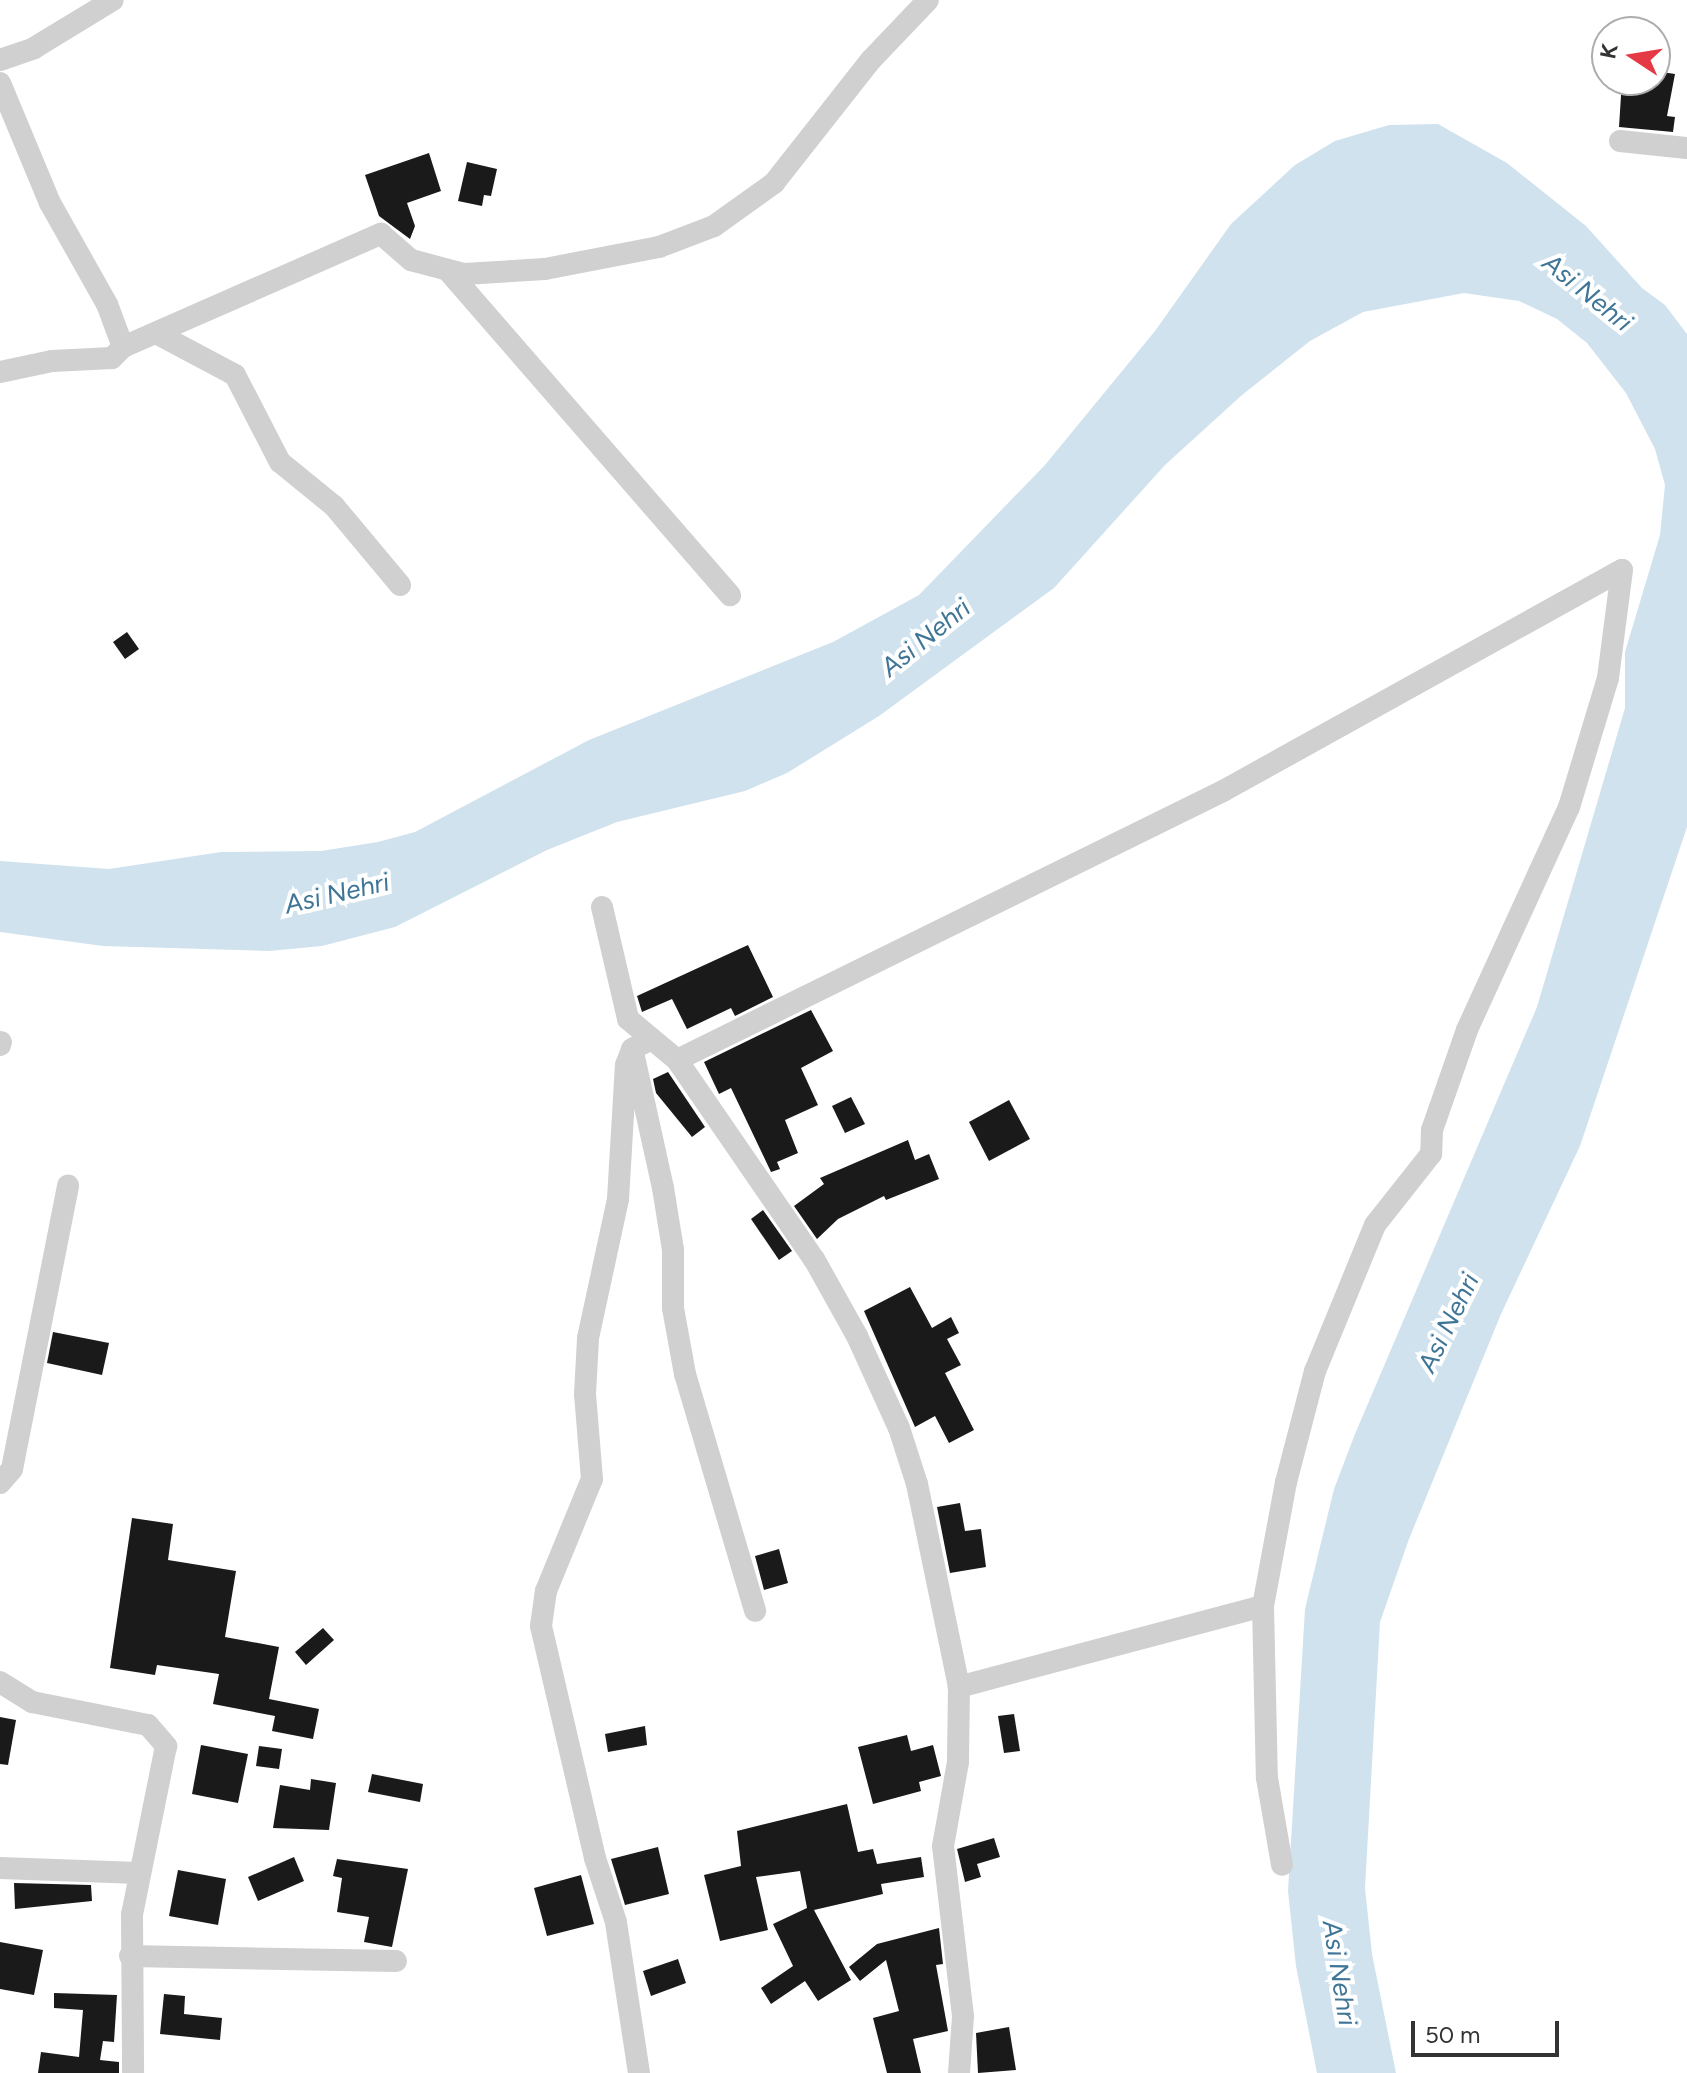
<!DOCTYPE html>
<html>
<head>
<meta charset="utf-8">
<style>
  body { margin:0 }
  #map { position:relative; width:1687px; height:2073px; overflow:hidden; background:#fff; font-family:Figtree,sans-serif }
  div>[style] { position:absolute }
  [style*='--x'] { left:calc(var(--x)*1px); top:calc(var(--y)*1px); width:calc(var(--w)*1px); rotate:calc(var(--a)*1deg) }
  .water>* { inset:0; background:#cfe2ee }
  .building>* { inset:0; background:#1a1a1a }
  .minor>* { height:22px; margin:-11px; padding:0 11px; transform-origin:11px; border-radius:11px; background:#d0d0d0 }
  span { translate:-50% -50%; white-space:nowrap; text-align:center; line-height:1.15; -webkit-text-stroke:8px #fff; paint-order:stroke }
  .water-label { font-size:26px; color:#3f7597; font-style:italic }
  .north { position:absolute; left:1591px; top:16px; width:80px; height:80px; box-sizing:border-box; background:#fff; border:2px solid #adadad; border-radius:50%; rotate:282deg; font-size:22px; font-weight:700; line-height:32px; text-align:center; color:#333 }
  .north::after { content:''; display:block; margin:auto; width:28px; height:36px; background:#e63946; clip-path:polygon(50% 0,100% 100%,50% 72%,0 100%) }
  .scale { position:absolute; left:1411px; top:2021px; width:148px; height:36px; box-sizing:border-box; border:4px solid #333; border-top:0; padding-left:10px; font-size:24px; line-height:28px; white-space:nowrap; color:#333; -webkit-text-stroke:6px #fff; paint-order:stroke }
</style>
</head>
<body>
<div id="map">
  <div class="water">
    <div style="clip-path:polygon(1438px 124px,1507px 163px,1586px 226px,1642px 288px,1665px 305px,1687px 334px,1687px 827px,1580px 1146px,1501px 1314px,1409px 1539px,1380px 1622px,1365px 1888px,1372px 1954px,1396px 2073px,1317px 2073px,1296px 1966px,1288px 1891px,1305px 1609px,1334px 1489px,1355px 1434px,1537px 1007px,1625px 708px,1625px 652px,1660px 535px,1665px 485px,1655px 449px,1626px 393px,1587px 343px,1557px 319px,1519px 301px,1464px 293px,1363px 312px,1310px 341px,1242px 395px,1165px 465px,1054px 588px,879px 716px,787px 773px,745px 791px,617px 822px,547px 850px,395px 927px,322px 946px,269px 951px,103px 946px,0 932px,0 861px,109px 869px,221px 852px,321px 851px,378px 842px,415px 832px,589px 740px,833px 642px,919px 595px,1045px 465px,1155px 331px,1231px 224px,1295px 165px,1335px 141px,1389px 125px)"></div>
  </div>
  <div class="building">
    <div style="clip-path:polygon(1655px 71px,1675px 74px,1667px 116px,1675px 117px,1673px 132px,1619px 127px,1622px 80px,1655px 80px)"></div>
    <div style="clip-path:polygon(429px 153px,441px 191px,407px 203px,415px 226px,410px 239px,379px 216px,365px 175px)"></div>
    <div style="clip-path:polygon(467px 162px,497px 169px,491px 196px,484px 195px,482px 206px,458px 201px)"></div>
    <div style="clip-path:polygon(127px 632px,139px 649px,125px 659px,113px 642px)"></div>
    <div style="clip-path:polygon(748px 945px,773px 997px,735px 1016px,731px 1008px,687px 1029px,672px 999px,642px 1012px,637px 996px)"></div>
    <div style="clip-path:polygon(811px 1010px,833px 1051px,801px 1068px,818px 1105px,785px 1120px,798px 1153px,777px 1162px,780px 1169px,771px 1172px,731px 1088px,719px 1094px,704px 1062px)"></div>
    <div style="clip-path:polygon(668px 1072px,705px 1127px,692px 1137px,656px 1093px,653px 1079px)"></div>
    <div style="clip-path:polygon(851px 1097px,865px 1124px,845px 1133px,832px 1106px)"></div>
    <div style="clip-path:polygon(1009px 1100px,1030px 1139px,989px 1161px,969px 1122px)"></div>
    <div style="clip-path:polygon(908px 1140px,915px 1160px,929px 1154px,939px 1179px,886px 1200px,884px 1196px,838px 1219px,817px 1239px,794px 1206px,824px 1184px,820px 1178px)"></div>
    <div style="clip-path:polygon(763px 1210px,792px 1251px,779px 1260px,751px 1219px)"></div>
    <div style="clip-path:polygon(910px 1287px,932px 1328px,951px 1317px,959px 1333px,947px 1339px,961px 1365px,945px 1373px,974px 1430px,949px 1443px,935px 1416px,915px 1427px,864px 1311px)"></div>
    <div style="clip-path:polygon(53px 1332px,109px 1343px,102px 1375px,47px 1363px)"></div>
    <div style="clip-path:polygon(960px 1503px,965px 1531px,981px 1529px,986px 1567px,950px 1573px,937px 1507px)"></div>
    <div style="clip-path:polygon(132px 1518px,173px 1524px,168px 1560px,236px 1571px,225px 1637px,279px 1647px,269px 1699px,319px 1709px,313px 1739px,272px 1731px,275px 1716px,213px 1704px,219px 1674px,157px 1665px,155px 1675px,110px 1668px)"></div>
    <div style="clip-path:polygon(779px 1549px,788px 1583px,764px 1590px,755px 1556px)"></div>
    <div style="clip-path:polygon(323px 1628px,334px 1640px,306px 1665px,295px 1652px)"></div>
    <div style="clip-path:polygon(1014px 1714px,1020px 1751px,1004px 1753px,998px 1716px)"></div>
    <div style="clip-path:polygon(0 1717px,16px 1720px,8px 1765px,0 1764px)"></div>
    <div style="clip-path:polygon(645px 1726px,647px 1745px,608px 1752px,605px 1734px)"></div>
    <div style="clip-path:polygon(907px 1735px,911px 1751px,933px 1745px,941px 1776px,919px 1782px,921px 1791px,873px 1804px,858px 1747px)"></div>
    <div style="clip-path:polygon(201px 1745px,248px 1754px,238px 1803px,192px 1794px)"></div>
    <div style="clip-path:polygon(259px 1746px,282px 1749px,279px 1769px,256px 1766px)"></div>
    <div style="clip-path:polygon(372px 1774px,423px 1784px,420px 1802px,368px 1792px)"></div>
    <div style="clip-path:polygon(311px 1779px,336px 1783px,329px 1830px,273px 1828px,280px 1785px,310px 1790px)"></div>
    <div style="clip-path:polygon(847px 1804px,858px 1852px,873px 1849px,877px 1864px,921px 1857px,924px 1877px,881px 1884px,883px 1894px,814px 1910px,851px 1980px,818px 2001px,805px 1981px,771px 2004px,761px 1988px,793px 1966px,773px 1924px,807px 1908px,800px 1871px,756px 1877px,768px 1930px,720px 1941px,704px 1875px,741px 1866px,737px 1831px)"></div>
    <div style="clip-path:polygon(994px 1838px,1000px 1857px,977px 1864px,981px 1877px,965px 1882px,957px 1849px)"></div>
    <div style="clip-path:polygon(658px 1847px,669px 1894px,625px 1905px,611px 1859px)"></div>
    <div style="clip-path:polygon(294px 1857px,304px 1881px,258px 1901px,248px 1877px)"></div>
    <div style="clip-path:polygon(337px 1859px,408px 1869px,392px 1947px,364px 1942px,369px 1917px,337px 1912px,342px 1878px,333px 1876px)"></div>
    <div style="clip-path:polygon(178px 1870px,226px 1879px,218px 1925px,169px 1916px)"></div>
    <div style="clip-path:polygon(581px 1875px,594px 1924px,547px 1936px,534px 1888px)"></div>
    <div style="clip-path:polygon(14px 1883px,91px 1885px,92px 1901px,15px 1909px)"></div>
    <div style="clip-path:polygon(939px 1928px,943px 1964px,936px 1965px,948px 2031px,913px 2039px,921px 2073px,887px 2073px,873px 2018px,899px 2011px,886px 1960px,860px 1981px,849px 1967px,877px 1944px)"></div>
    <div style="clip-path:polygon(0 1942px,43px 1950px,34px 1995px,0 1989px)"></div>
    <div style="clip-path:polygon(678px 1959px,686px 1983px,651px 1996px,643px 1971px)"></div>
    <div style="clip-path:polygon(54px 1993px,117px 1995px,114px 2042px,103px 2041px,100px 2060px,119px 2062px,119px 2073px,38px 2073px,41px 2052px,79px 2057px,83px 2010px,54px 2008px)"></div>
    <div style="clip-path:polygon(164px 1994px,185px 1996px,184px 2014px,222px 2018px,220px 2040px,160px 2034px)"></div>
    <div style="clip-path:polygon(1009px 2027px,1016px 2070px,978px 2073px,976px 2033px)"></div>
  </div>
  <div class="minor">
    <div style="--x:0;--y:60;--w:36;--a:-19"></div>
    <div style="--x:34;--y:48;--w:92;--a:-31.3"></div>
    <div style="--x:0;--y:83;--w:130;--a:67.4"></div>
    <div style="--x:50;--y:203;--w:116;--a:60.6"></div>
    <div style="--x:107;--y:304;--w:46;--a:69.6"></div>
    <div style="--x:123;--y:347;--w:16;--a:135"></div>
    <div style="--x:112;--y:358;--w:60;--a:177.1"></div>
    <div style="--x:52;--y:361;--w:53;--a:168.1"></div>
    <div style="--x:1620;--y:141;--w:67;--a:6"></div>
    <div style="--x:450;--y:273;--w:427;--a:49"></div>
    <div style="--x:156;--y:333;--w:89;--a:28"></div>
    <div style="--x:235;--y:375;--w:98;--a:62.7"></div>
    <div style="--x:280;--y:462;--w:70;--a:39.2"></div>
    <div style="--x:334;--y:506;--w:103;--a:50.1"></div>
    <div style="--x:123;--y:347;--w:282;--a:-23.7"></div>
    <div style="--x:381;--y:234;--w:40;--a:41"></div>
    <div style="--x:411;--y:260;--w:55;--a:14.8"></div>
    <div style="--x:464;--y:274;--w:81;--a:-3.5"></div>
    <div style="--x:545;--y:269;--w:116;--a:-10.9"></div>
    <div style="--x:659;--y:247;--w:59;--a:-20.9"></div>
    <div style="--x:714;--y:226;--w:74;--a:-35.6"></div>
    <div style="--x:774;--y:183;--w:155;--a:-51.8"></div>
    <div style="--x:870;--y:61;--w:84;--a:-46.4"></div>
    <div style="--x:602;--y:907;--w:115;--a:76.9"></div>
    <div style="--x:628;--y:1019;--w:64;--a:39.9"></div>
    <div style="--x:677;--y:1060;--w:242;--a:55.5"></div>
    <div style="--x:814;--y:1259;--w:88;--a:60.8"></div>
    <div style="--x:857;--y:1336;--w:101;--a:65.5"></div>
    <div style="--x:899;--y:1428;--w:59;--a:72.2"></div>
    <div style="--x:917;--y:1484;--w:207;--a:78.3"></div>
    <div style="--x:959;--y:1687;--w:75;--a:90.8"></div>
    <div style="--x:958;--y:1762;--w:85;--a:100.1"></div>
    <div style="--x:943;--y:1846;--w:171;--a:83.3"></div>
    <div style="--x:963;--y:2016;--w:57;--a:94"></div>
    <div style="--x:0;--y:1045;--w:3;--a:-72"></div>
    <div style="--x:634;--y:1057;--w:134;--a:77.5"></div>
    <div style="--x:663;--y:1188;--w:63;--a:80.8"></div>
    <div style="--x:673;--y:1250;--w:58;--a:90"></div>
    <div style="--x:673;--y:1308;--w:67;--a:79.7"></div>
    <div style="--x:685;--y:1374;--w:247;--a:73.5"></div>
    <div style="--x:677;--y:1060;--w:609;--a:-26.23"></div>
    <div style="--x:1223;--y:791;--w:456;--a:-29"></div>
    <div style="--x:1622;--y:570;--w:109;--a:97.4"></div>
    <div style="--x:1608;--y:678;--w:135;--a:106.8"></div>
    <div style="--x:1569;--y:807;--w:245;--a:114.6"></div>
    <div style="--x:1467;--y:1030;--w:106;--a:109.3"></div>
    <div style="--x:1432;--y:1130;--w:24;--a:92"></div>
    <div style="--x:1431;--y:1154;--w:90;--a:128.3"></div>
    <div style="--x:1375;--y:1225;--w:158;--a:112.3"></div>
    <div style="--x:1315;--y:1371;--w:115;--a:104.6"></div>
    <div style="--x:1286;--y:1482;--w:126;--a:100.5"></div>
    <div style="--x:1263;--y:1606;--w:315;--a:165.1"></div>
    <div style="--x:0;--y:1483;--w:18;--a:-49"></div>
    <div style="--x:12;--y:1469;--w:289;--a:-78.8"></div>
    <div style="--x:1263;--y:1606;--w:172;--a:88.7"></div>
    <div style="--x:1267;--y:1778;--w:88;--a:80.2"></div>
    <div style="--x:0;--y:1682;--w:38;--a:32"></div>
    <div style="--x:32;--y:1702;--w:118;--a:11.2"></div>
    <div style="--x:148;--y:1725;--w:28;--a:49"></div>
    <div style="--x:166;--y:1746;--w:172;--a:101.4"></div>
    <div style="--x:132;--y:1915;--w:158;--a:89.6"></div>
    <div style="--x:0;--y:1868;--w:138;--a:2.1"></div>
    <div style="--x:130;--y:1956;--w:266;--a:1.1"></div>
    <div style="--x:639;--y:2073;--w:153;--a:-98.7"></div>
    <div style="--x:616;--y:1922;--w:67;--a:-108.2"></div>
    <div style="--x:595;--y:1858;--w:238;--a:-103.1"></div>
    <div style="--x:541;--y:1626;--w:35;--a:-82"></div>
    <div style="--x:546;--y:1591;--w:121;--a:-67.7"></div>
    <div style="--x:592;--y:1479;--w:85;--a:-94.7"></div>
    <div style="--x:585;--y:1394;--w:56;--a:-86.9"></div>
    <div style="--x:588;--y:1338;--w:142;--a:-77.8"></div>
    <div style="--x:618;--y:1199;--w:134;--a:-86.6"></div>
    <div style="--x:626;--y:1065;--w:17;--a:-69"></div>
    <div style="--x:632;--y:1049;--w:20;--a:-27"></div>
  </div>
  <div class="water-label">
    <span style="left:1587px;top:293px;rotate:39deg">Asi Nehri</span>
    <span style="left:926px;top:638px;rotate:-39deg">Asi Nehri</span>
    <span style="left:337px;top:894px;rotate:-13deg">Asi Nehri</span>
    <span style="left:1449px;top:1323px;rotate:-64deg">Asi Nehri</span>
    <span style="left:1339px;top:1973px;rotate:81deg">Asi Nehri</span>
  </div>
  <div class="north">K</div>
  <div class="scale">50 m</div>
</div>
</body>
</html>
